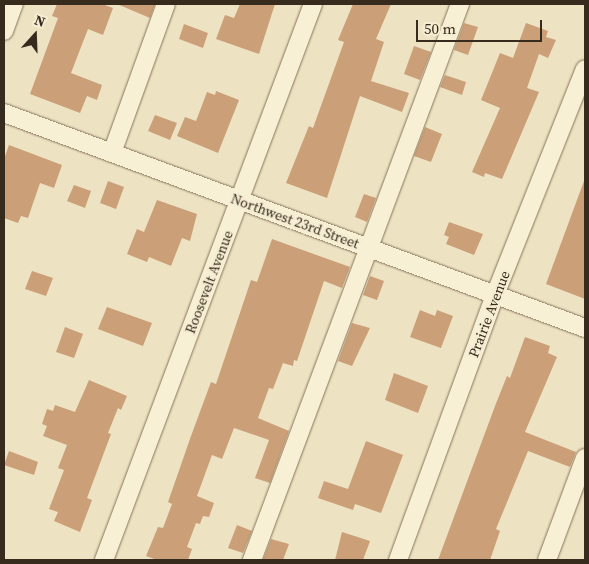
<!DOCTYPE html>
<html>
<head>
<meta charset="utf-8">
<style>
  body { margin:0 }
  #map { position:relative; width:589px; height:564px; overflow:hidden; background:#ede3c2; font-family:"Source Serif 4",serif }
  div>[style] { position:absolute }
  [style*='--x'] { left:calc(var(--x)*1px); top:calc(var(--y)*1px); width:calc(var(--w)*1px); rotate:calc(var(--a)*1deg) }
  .building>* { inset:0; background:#cb9f78 }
  .roads { filter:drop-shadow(0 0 1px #87745a) drop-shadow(0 0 1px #87745a) }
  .minor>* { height:18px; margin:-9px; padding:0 9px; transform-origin:9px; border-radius:9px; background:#f8f0d5 }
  span { translate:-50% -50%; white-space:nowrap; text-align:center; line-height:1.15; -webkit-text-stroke:4px #f5edd2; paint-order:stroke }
  .street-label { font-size:14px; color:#372b1e }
  .frame { position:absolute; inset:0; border:5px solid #372b1e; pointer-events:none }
  .north { position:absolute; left:10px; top:10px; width:50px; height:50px; -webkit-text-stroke:4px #f5edd2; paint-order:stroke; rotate:20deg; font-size:14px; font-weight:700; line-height:20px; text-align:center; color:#372b1e }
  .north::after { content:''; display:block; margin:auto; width:18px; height:22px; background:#372b1e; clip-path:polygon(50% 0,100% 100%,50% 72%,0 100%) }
  .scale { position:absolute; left:416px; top:20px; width:126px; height:22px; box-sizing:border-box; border:2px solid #372b1e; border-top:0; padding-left:6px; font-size:15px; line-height:18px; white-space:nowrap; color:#372b1e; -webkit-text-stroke:4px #f5edd2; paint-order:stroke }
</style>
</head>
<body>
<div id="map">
  <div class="building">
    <div style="clip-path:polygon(57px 4px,102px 4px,113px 8px,103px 35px,88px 29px,71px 73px,102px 85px,97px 100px,87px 96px,80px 113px,30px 94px,58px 18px,52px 16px)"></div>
    <div style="clip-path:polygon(117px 4px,155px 4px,150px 18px)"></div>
    <div style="clip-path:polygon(240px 4px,275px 4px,259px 54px,216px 39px,225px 15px,234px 18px)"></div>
    <div style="clip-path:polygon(353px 4px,391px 4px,376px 39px,384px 42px,371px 81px,409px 93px,402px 112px,360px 96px,327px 198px,286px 183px,309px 126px,313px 128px,344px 42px,338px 40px)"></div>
    <div style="clip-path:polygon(464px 23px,478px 27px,468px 55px,454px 50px)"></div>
    <div style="clip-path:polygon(526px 23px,548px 31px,546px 37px,556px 40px,548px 58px,539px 54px,527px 88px,539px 92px,502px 179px,485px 173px,484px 177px,472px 172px,500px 108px,481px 100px,500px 53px,513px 58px)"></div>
    <div style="clip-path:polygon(184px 24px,208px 33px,203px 48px,179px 39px)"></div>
    <div style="clip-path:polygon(414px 46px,431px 52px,420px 80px,404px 74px)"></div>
    <div style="clip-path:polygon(445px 75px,466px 82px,462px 95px,440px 87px)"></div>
    <div style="clip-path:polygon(216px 91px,239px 100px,218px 153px,177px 136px,185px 117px,196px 121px,207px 92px,215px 95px)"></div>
    <div style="clip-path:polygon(155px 115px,177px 123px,170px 140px,148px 131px)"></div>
    <div style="clip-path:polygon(425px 127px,442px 134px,431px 162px,414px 156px)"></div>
    <div style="clip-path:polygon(9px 145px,62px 165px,54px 188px,40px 183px,28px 218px,21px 216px,18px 223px,4px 218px,4px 159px)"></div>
    <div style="clip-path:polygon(108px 181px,124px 187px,116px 209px,100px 203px)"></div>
    <div style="clip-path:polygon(584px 181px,585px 181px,585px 299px,546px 284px)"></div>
    <div style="clip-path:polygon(74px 185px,91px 191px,85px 208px,67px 201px)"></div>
    <div style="clip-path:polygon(364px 194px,376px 198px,367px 222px,355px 217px)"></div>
    <div style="clip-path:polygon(157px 200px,197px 214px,190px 241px,182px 238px,171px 266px,149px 257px,147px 262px,127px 254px,137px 229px,144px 232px)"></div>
    <div style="clip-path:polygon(449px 222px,483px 234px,474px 255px,446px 244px,449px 237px,444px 235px)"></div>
    <div style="clip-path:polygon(272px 239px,350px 267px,342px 288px,324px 281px,297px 361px,294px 360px,293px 366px,283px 363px,273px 389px,269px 388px,258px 418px,289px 431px,270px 483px,255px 478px,269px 440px,234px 428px,222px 459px,212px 455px,197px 496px,214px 503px,209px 517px,203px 516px,200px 524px,196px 523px,187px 547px,192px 549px,188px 560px,157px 560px,146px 556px,158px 527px,163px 528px,172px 504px,168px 502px,191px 436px,211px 382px,216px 384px,251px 280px,257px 282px)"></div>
    <div style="clip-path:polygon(32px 271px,53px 278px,46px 296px,25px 289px)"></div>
    <div style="clip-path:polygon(370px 276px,384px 281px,377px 300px,363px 295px)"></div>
    <div style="clip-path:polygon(107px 307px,152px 323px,143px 346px,98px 329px)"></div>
    <div style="clip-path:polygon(420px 310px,435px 316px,437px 310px,453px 316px,441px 348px,410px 337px)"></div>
    <div style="clip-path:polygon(352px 323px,370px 328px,352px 366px,338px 361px)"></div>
    <div style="clip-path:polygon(65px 327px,83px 334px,74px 358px,56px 352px)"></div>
    <div style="clip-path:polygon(525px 337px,550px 346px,548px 353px,557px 357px,525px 432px,576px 452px,570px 467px,528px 451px,496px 529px,500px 531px,490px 560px,438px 560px,495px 406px,507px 376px,510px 378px)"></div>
    <div style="clip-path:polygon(394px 373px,428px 386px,418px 413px,385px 400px)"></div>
    <div style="clip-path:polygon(89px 380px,127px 396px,121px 410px,118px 408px,108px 433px,111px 434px,87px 498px,92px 500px,80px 532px,54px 521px,58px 512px,49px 509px,64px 470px,58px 468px,67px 445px,43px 436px,47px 426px,42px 424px,47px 409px,53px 411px,55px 405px,75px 412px)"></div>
    <div style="clip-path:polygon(366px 441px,403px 455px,381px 513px,355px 504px,353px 510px,318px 498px,324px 481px,348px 489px)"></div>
    <div style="clip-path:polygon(9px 451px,38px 462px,34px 475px,4px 465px)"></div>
    <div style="clip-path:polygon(237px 525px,252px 531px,243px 553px,228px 548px)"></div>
    <div style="clip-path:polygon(342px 532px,370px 541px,363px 560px,335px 560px)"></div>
    <div style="clip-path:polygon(271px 539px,289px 544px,283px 560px,263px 560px)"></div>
  </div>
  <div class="roads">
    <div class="minor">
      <div style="--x:4;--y:31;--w:29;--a:-70"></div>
      <div style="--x:4;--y:113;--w:620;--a:20.31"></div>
      <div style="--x:112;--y:153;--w:158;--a:-70.1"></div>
      <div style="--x:104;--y:560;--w:594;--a:-69.4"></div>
      <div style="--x:252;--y:560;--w:594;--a:-69.49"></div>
      <div style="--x:398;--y:560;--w:282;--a:-69.9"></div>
      <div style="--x:495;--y:295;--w:243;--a:-68.3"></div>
      <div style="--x:547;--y:560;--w:109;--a:-69.6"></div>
    </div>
  </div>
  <div class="street-label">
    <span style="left:295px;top:221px;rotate:20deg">Northwest 23rd Street</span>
    <span style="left:209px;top:282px;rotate:-69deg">Roosevelt Avenue</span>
    <span style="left:489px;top:314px;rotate:-69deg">Prairie Avenue</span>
  </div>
  <div class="frame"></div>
  <div class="north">N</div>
  <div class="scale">50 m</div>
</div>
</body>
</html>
